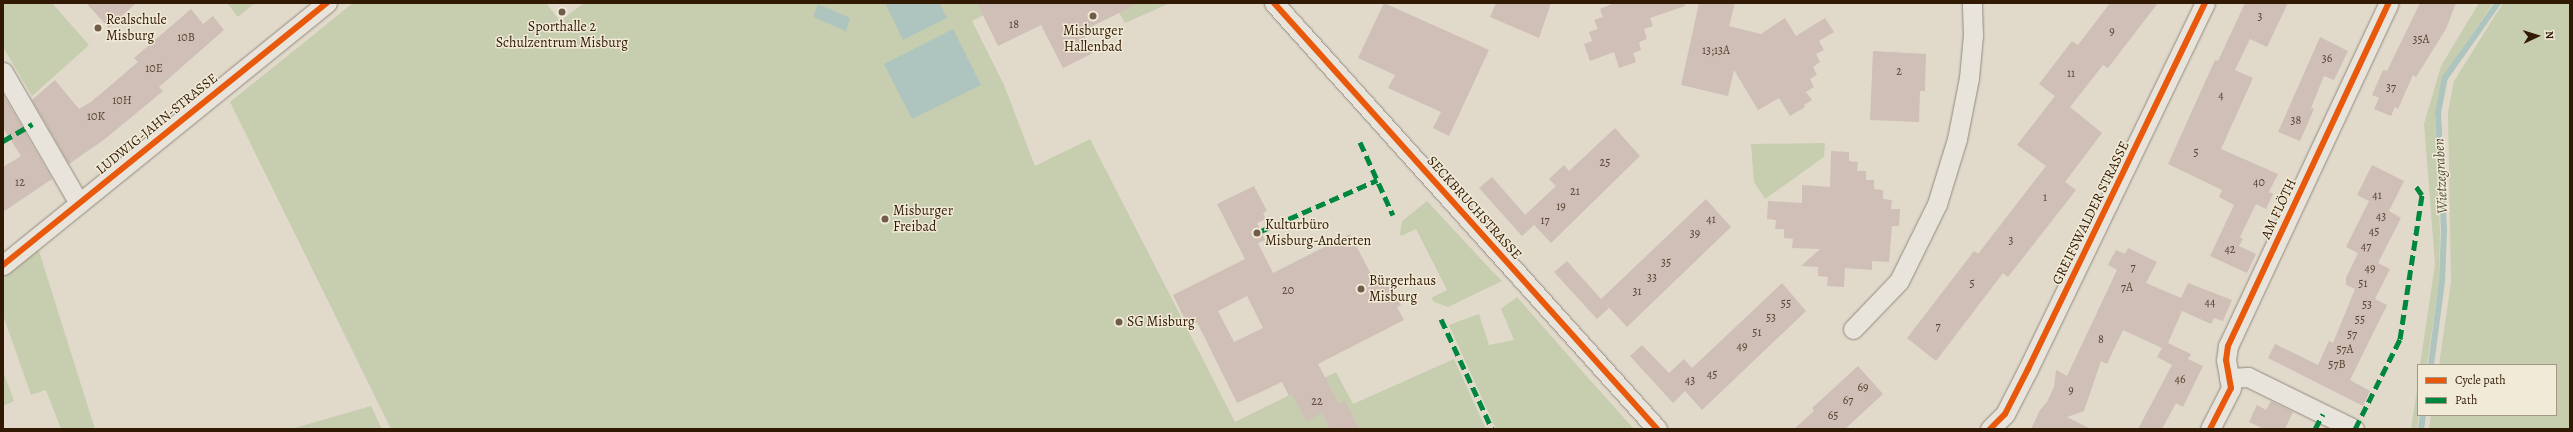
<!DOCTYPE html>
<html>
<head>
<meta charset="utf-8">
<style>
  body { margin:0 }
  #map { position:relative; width:2573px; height:432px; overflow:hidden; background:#e1dacb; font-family:Alegreya,serif }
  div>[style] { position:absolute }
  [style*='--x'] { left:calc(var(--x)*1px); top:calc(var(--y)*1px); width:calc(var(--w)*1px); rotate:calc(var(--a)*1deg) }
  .green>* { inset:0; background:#c7cdaf }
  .water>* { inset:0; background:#aec4be }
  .stream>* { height:6px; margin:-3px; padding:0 3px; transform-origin:3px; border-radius:3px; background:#aec4be }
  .building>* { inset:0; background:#cfbfb6 }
  .roads { filter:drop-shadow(0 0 1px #928a7f) drop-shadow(0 0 1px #928a7f) }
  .street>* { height:19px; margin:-9.5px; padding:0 9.5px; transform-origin:9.5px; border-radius:9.5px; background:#e8e4dc }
  .quiet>* { height:5px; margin-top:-2.5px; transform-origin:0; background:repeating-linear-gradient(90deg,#00873e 0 10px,transparent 0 15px) }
  .cycleway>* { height:6px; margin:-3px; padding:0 3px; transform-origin:3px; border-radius:3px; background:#e8590c }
  .dots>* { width:11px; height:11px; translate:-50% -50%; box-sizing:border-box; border:2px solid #f1ead7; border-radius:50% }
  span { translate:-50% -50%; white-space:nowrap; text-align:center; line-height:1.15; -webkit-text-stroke:3px #f1ead7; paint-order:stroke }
  .number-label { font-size:12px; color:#584230 }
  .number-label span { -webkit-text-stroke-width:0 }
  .poi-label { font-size:14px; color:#311903 }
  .left { translate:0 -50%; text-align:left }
  .street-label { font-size:14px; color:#311903 }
  .water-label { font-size:15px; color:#555242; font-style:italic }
  .frame { position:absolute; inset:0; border:4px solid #311903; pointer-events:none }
  .legend { position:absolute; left:2417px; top:364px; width:140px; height:52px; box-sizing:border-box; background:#f1ead7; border:1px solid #a49682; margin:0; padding:5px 7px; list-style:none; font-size:12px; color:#311903 }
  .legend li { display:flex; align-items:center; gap:8px; height:20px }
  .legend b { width:20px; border:1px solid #a49682 }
  .north { position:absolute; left:2517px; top:16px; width:40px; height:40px; -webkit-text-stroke:3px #f1ead7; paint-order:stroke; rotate:86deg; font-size:11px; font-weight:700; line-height:16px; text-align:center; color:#311903 }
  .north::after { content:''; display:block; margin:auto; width:14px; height:18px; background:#311903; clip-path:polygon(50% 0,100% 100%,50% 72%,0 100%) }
</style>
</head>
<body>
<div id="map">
  <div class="green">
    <div style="clip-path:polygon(3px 3px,52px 3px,89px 45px,32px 96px,3px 47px)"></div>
    <div style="clip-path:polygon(227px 3px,255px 3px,238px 17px)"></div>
    <div style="clip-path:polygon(353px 3px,546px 3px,560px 21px,584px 3px,1008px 3px,972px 21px,1004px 85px,1035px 166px,1090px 139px,1235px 422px,1336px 372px,1353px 404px,1454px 359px,1486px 429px,391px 429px,230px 102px)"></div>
    <div style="clip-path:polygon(1066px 3px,1170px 3px,1125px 23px,1119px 13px,1080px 32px)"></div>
    <div style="clip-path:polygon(2479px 3px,2493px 3px,2443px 77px,2435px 112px,2440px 230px,2439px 282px,2427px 365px,2420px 365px,2435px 264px,2424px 124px,2441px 66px)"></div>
    <div style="clip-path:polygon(2503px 3px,2570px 3px,2570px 429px,2429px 429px,2431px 415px,2556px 415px,2556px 365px,2439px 365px,2451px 282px,2448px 112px,2454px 81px)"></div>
    <div style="clip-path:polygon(1825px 143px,1824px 157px,1765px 199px,1754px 182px,1751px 144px)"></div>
    <div style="clip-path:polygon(1427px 201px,1493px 272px,1502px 281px,1448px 307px,1434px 302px,1431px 298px,1447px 290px,1416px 229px,1401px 236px,1400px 233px,1402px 221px)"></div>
    <div style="clip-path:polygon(38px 248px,95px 429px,61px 429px,46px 390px,31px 395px,3px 315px,3px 276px)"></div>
    <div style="clip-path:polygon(1517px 297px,1582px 371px,1634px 429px,1496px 429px,1449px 325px,1479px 314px,1489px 345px,1514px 340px,1501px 309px)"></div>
    <div style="clip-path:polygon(3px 371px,14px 401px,3px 406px)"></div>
    <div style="clip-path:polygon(2418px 383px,2419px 415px,2417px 429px,2411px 429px)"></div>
    <div style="clip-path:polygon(371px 406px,382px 429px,291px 429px)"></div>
  </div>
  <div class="water">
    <div style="clip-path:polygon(885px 3px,939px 3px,947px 18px,903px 40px)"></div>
    <div style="clip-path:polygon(818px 4px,850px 18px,846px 31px,813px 17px)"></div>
    <div style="clip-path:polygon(953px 29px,981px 85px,912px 119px,884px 64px)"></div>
  </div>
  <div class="stream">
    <div style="--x:2431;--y:365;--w:84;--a:-82.5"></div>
    <div style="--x:2442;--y:282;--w:52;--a:-87.8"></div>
    <div style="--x:2444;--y:230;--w:117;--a:-92.9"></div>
    <div style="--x:2438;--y:113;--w:36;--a:-79"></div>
    <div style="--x:2445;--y:78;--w:92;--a:-54.8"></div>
    <div style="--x:2421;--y:429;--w:14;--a:-82"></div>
  </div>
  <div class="building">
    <div style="clip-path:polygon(86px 3px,136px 3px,109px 28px)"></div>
    <div style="clip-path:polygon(977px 3px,1139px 3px,1082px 31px,1093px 53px,1063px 68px,1041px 25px,998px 46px)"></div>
    <div style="clip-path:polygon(1384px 3px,1489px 50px,1449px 136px,1433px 128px,1441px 112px,1388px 88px,1395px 75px,1358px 58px)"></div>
    <div style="clip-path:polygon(1496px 3px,1551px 3px,1539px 38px,1490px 17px)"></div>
    <div style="clip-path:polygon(1614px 3px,1684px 3px,1685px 6px,1650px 18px,1653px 26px,1644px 29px,1647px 39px,1639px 42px,1641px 50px,1633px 53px,1636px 62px,1619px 68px,1614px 52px,1590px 61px,1584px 44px,1592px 41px,1589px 32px,1598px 29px,1594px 20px,1603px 17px,1600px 9px)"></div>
    <div style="clip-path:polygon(1699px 3px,1735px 3px,1729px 26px,1761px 34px,1785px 18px,1796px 36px,1825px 18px,1834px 32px,1819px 41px,1824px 50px,1816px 54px,1820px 62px,1813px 67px,1817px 75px,1810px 79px,1814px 87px,1806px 92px,1812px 100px,1804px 105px,1805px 107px,1790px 116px,1779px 98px,1758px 110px,1734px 70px,1728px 96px,1681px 85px)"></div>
    <div style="clip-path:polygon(2110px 3px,2158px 3px,2108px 68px,2103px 65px,2070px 107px,2102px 133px,2065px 182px,2076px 190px,2008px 277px,2003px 273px,1936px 361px,1907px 338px,1974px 251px,1978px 254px,2046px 166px,2017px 145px,2055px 96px,2039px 84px,2072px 41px,2078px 45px)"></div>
    <div style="clip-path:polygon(2245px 3px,2288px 3px,2267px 47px,2250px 39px,2235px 70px,2253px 78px,2221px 149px,2278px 174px,2269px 192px,2273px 194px,2266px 209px,2256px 204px,2240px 237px,2243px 239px,2239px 246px,2256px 254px,2247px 273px,2210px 256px,2234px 205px,2219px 197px,2222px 190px,2168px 164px,2215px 60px,2218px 61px)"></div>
    <div style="clip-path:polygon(2420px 3px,2456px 3px,2446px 29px,2416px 77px,2413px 75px,2398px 109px,2395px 107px,2391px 116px,2374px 109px,2379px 98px,2372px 95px,2383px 70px,2387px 71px)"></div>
    <div style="clip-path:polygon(191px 9px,203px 24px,213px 16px,224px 30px,159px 87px,163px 91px,105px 139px,69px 164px,32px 100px,55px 80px,79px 109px,91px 102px,138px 62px,134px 58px)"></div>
    <div style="clip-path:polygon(2320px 37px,2348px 51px,2334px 80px,2324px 76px,2311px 108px,2314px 109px,2300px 141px,2278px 132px)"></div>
    <div style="clip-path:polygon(1873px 51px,1926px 54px,1925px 91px,1920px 91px,1919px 122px,1870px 120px)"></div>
    <div style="clip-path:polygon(3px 94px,52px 179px,3px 212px,3px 167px,21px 156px,3px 128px)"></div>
    <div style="clip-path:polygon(1615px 128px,1640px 156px,1551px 243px,1525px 215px,1556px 186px,1549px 179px,1564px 165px,1569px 171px)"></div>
    <div style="clip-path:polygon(1831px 151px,1849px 152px,1849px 161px,1858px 162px,1857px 171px,1866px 171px,1866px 180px,1874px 180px,1874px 189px,1883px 190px,1883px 199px,1892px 200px,1891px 209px,1900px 209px,1899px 226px,1892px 226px,1889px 262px,1872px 261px,1872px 270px,1845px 268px,1844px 287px,1827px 286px,1828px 277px,1818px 276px,1818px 267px,1801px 266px,1820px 249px,1792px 248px,1793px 239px,1784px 238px,1784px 229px,1775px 229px,1776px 220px,1767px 219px,1768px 201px,1802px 203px,1802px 185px,1830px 187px)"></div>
    <div style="clip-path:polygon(2372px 165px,2404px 181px,2389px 211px,2401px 218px,2378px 263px,2390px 269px,2375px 299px,2387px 305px,2350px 380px,2370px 391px,2363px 406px,2268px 358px,2275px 344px,2318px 365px,2329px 341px,2333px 343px,2355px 289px,2346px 285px,2346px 278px,2358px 253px,2346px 247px,2369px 201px,2357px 195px)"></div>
    <div style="clip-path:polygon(1492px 177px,1534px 225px,1522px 236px,1479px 188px)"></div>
    <div style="clip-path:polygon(evenodd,1254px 186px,1267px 211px,1263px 213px,1266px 219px,1257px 223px,1265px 240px,1258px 243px,1273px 273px,1350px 234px,1373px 278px,1381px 274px,1388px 287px,1391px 285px,1401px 305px,1397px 307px,1404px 320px,1318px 364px,1339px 404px,1345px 401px,1359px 429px,1330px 429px,1322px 413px,1306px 421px,1292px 394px,1289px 396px,1282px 382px,1237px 403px,1197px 322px,1188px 326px,1173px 295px,1245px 259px,1217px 204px,1254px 186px,1247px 296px,1263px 328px,1234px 342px,1218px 311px,1247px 296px)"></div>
    <div style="clip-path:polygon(1706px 199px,1731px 227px,1627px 327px,1601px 299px)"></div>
    <div style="clip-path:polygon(2128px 248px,2157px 262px,2146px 283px,2181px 298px,2188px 283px,2232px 300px,2223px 321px,2214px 318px,2211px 324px,2182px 311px,2168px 343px,2191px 354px,2188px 359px,2203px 366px,2183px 407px,2176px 403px,2162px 429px,2138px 429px,2172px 365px,2157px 357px,2162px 348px,2123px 330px,2107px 364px,2101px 361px,2084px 411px,2067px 417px,2091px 429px,2031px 429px,2040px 410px,2047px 402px,2054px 387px,2056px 370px,2067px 376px,2117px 270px,2108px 265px,2116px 250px,2125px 254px)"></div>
    <div style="clip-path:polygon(1567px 261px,1609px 308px,1597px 319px,1554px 272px)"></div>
    <div style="clip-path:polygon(1782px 283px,1806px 311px,1702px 410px,1685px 391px,1673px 403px,1630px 356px,1642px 345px,1669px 373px,1684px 359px,1692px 368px)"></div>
    <div style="clip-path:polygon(1858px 366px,1883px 394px,1845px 429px,1794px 429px,1814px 411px,1812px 408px)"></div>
    <div style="clip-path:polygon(2271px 401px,2293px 412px,2285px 429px,2264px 429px,2249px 422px,2257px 405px,2266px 410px)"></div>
  </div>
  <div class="roads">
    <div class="street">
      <div style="--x:1274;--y:3;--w:573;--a:48.04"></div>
      <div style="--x:3;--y:72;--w:151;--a:59.9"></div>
      <div style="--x:3;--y:265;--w:417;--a:-39"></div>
      <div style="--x:1853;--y:329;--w:66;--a:-46.2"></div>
      <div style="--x:1899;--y:281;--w:86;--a:-63.7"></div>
      <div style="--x:1937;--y:204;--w:68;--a:-72.9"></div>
      <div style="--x:1957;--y:139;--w:62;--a:-78.9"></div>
      <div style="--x:1969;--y:78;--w:43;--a:-84.7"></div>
      <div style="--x:1973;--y:35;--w:32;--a:-92"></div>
      <div style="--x:2229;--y:378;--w:19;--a:-3"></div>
      <div style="--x:2248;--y:377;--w:118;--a:26.1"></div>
      <div style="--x:1990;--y:429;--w:21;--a:-45"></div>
      <div style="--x:2005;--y:414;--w:51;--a:-62.9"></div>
      <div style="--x:2028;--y:369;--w:407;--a:-64.2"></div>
      <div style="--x:2210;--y:429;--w:46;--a:-62.9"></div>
      <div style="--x:2231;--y:388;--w:28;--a:-100"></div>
      <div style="--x:2226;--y:360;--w:14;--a:-82"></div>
      <div style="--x:2228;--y:346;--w:379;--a:-64.9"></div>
    </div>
  </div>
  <div class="quiet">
    <div style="--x:3;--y:141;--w:34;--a:-30"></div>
    <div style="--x:1360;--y:142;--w:80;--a:65.7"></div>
    <div style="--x:1261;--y:231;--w:127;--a:-23.7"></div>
    <div style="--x:1441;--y:319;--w:121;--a:65.1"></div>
    <div style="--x:2315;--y:429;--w:17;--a:-62"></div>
    <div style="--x:2355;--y:429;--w:101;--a:-63.4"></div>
    <div style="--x:2400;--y:339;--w:146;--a:-81.3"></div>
    <div style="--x:2422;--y:195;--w:12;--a:-125"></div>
  </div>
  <div class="cycleway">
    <div style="--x:1274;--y:3;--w:573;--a:48.04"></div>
    <div style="--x:3;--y:265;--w:417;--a:-39"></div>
    <div style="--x:1990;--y:429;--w:21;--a:-45"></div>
    <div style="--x:2005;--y:414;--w:51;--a:-62.9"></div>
    <div style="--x:2028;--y:369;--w:407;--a:-64.2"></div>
    <div style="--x:2210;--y:429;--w:46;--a:-62.9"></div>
    <div style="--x:2231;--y:388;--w:28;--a:-100"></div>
    <div style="--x:2226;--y:360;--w:14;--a:-82"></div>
    <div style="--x:2228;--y:346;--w:379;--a:-64.9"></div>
  </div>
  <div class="dots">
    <div style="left:562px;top:12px;background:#6f5d49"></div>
    <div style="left:1093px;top:16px;background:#6f5d49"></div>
    <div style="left:98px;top:28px;background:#6f5d49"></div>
    <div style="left:885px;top:219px;background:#6f5d49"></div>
    <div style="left:1257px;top:233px;background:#6f5d49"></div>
    <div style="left:1361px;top:289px;background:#6f5d49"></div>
    <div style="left:1119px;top:322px;background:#6f5d49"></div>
  </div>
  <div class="number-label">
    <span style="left:2260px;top:17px">3</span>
    <span style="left:1014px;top:25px">18</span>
    <span style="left:2112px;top:32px">9</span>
    <span style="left:186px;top:38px">10B</span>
    <span style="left:2421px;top:40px">35A</span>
    <span style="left:1716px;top:51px">13;13A</span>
    <span style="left:2327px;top:59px">36</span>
    <span style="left:154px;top:69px">10E</span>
    <span style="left:1899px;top:72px">2</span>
    <span style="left:2071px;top:74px">11</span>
    <span style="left:2391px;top:88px">37</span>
    <span style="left:2221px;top:96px">4</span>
    <span style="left:122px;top:101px">10H</span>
    <span style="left:96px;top:117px">10K</span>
    <span style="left:2296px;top:121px">38</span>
    <span style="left:2196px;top:153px">5</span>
    <span style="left:1605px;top:163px">25</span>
    <span style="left:20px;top:183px">12</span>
    <span style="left:2259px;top:183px">40</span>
    <span style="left:1575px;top:192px">21</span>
    <span style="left:2377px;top:196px">41</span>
    <span style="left:2045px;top:198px">1</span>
    <span style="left:1561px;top:207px">19</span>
    <span style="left:2381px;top:217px">43</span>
    <span style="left:1711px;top:220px">41</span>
    <span style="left:1545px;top:221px">17</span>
    <span style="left:2374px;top:232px">45</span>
    <span style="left:1695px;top:234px">39</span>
    <span style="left:2011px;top:241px">3</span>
    <span style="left:2366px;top:247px">47</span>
    <span style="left:2230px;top:250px">42</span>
    <span style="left:1666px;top:263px">35</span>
    <span style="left:2133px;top:268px">7</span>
    <span style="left:2370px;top:269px">49</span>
    <span style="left:1652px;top:278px">33</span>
    <span style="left:1972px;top:284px">5</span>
    <span style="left:2363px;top:284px">51</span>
    <span style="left:2127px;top:288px">7A</span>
    <span style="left:1288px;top:291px">20</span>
    <span style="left:1637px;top:292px">31</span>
    <span style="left:2210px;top:303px">44</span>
    <span style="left:1786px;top:304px">55</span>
    <span style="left:2367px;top:305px">53</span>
    <span style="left:1771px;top:318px">53</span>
    <span style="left:2360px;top:320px">55</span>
    <span style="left:1938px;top:327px">7</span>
    <span style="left:1757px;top:333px">51</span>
    <span style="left:2352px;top:335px">57</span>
    <span style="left:2101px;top:340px">8</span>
    <span style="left:1742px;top:347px">49</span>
    <span style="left:2345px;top:350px">57A</span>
    <span style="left:2337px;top:365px">57B</span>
    <span style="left:1712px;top:375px">45</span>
    <span style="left:2180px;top:380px">46</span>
    <span style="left:1690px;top:381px">43</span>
    <span style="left:1863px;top:388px">69</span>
    <span style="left:2071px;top:391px">9</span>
    <span style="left:1848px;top:401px">67</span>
    <span style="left:1317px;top:402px">22</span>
    <span style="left:1833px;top:416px">65</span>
  </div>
  <div class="poi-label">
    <span class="left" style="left:106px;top:28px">Realschule<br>Misburg</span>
    <span style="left:562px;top:35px">Sporthalle 2<br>Schulzentrum Misburg</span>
    <span style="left:1093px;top:39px">Misburger<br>Hallenbad</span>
    <span class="left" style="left:893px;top:219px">Misburger<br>Freibad</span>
    <span class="left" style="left:1265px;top:233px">Kulturbüro<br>Misburg-Anderten</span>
    <span class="left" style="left:1369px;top:289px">Bürgerhaus<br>Misburg</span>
    <span class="left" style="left:1127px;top:322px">SG Misburg</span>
  </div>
  <div class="street-label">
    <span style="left:157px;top:124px;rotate:-39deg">LUDWIG-JAHN-STRASSE</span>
    <span style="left:1474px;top:208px;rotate:48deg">SECKBRUCHSTRASSE</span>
    <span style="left:2279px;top:209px;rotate:-65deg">AM FLÖTH</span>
    <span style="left:2091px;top:213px;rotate:-64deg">GREIFSWALDER STRASSE</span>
  </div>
  <div class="water-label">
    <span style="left:2441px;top:176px;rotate:-93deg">Wietzegraben</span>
  </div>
  <div class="frame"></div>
  <ul class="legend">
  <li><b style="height:5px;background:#e8590c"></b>Cycle path</li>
  <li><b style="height:5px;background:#00873e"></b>Path</li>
  </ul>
  <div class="north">N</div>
</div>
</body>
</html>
